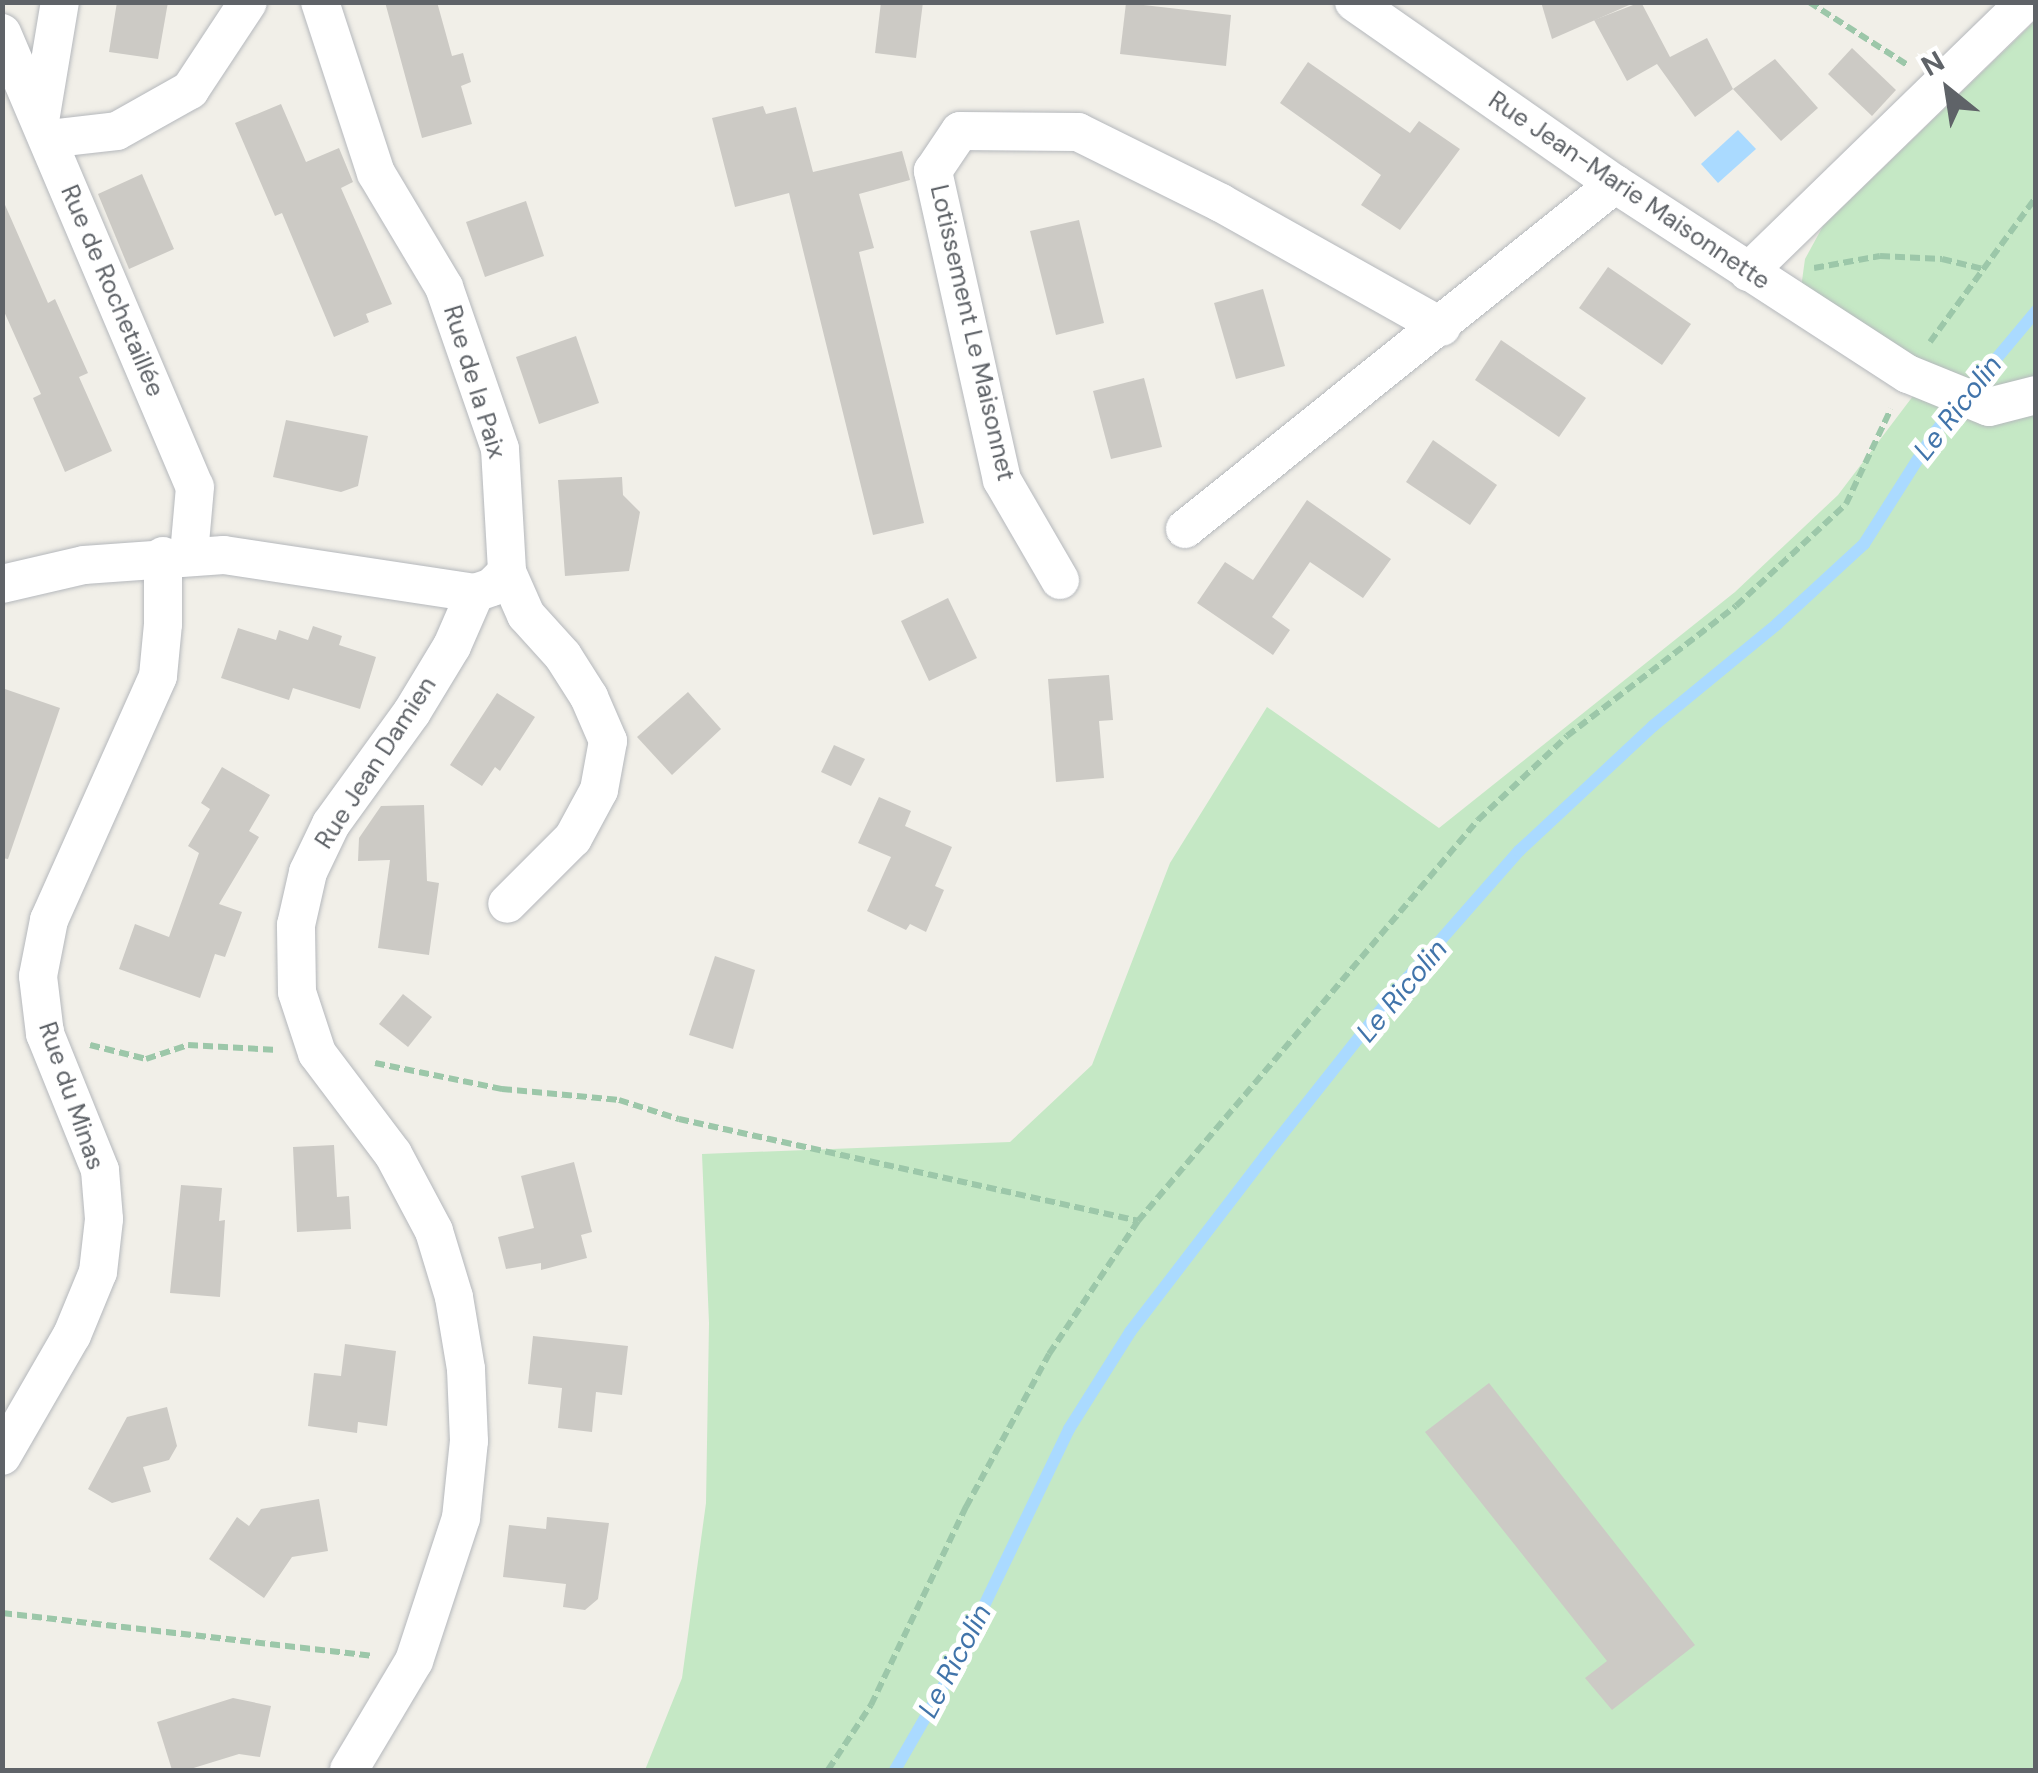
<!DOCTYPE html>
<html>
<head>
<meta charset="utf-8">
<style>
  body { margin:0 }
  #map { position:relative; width:2038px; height:1773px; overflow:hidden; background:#f1efe8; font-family:"DM Sans",sans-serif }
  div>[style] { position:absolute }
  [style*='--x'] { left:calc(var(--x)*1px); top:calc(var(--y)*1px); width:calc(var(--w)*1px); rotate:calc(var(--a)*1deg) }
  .green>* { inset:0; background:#c5e8c5 }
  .water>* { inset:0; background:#aadaff }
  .stream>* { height:12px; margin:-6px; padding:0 6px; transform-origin:6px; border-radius:6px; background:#aadaff }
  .building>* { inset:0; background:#cccac5 }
  .path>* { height:6px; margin-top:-3px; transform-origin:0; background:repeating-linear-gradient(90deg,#9cc7a9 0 10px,transparent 0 15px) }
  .roads { filter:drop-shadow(0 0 2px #b5b8bc) drop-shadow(0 0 2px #b5b8bc) }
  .street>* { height:38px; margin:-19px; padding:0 19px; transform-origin:19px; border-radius:19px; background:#fff }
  span { translate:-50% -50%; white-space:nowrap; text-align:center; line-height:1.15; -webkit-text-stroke:10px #fff; paint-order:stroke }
  .street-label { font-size:25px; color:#5f6368 }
  .water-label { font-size:28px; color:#4174aa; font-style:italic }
  .frame { position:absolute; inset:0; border:5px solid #5f6368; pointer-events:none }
  .north { position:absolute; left:1898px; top:40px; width:100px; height:100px; -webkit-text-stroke:8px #fff; paint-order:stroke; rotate:330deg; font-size:28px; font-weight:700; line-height:40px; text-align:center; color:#5f6368 }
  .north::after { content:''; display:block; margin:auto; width:35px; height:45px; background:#5f6368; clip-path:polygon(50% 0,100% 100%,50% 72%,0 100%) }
</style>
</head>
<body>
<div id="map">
  <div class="green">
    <div style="clip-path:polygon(2035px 21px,2035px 1770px,645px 1770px,682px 1678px,706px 1503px,709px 1323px,702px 1154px,1010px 1142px,1092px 1065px,1170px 863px,1267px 707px,1439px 828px,1735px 592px,1838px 495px,1932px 371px,1801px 288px,1805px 259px,1823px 226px)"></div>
  </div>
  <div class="water">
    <div style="clip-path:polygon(1738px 130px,1756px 149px,1718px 183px,1701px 164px)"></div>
  </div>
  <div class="stream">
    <div style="--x:895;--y:1770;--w:120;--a:-60"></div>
    <div style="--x:955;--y:1666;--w:263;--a:-64.3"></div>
    <div style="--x:1069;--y:1429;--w:115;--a:-57.8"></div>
    <div style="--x:1130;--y:1332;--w:222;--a:-52.5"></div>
    <div style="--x:1265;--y:1156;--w:209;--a:-51.6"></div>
    <div style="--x:1395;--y:992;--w:188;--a:-48.7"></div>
    <div style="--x:1519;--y:851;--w:183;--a:-43"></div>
    <div style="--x:1653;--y:726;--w:161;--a:-39.4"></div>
    <div style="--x:1777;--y:624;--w:118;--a:-42.6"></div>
    <div style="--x:1864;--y:544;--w:133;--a:-57.6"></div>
    <div style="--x:1935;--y:432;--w:158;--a:-50.1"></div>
  </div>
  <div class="building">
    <div style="clip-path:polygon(117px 2px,168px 2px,158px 59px,109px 52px)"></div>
    <div style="clip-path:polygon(385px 2px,437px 2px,452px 56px,463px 53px,471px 82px,461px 86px,472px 124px,422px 138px)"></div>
    <div style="clip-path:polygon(881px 2px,923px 2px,916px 58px,875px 53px)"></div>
    <div style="clip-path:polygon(1541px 2px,1636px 2px,1552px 39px)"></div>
    <div style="clip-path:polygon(1641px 2px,1670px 57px,1707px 38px,1733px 89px,1775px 59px,1818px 108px,1781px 141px,1733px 89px,1695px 117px,1657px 64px,1627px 81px,1594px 20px)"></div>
    <div style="clip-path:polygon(1126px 3px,1231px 15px,1226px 66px,1120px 54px)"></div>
    <div style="clip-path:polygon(1852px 48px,1896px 90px,1872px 116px,1828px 74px)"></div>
    <div style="clip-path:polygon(1308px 62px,1410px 133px,1419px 121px,1460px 149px,1400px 230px,1361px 205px,1381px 175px,1280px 103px)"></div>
    <div style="clip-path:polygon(281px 104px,306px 162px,339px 148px,353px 182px,341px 188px,392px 304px,366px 314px,369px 322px,334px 337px,282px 213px,275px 216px,235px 123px)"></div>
    <div style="clip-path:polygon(763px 106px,766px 114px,796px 107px,813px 172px,902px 151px,910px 180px,859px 194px,874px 248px,859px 252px,924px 523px,873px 535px,789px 193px,735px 207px,712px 118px)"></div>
    <div style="clip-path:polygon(142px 174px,174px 249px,129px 269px,98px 194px)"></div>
    <div style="clip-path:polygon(2px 198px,48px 303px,55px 299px,88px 373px,79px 377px,112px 451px,65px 472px,33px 398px,41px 394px,2px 307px)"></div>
    <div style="clip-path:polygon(526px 201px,544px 256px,485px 277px,466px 222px)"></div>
    <div style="clip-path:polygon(1079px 220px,1104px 323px,1056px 335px,1030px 231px)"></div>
    <div style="clip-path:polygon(1608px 267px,1691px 324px,1662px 365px,1579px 308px)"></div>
    <div style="clip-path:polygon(1263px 289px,1285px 366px,1236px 379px,1214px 303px)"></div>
    <div style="clip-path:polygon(576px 336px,599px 403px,539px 424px,516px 357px)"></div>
    <div style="clip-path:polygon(1501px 340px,1586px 398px,1559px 437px,1475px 380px)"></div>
    <div style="clip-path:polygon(1144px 378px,1162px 447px,1111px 459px,1093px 391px)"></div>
    <div style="clip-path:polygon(286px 420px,368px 436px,358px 486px,341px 492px,273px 477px)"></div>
    <div style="clip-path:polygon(1433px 440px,1497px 485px,1470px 525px,1406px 482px)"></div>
    <div style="clip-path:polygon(622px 477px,623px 495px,640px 512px,629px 571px,565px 576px,558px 480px)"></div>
    <div style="clip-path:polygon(1307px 500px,1391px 559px,1363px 598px,1310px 562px,1272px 617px,1290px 630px,1273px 655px,1197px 603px,1225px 562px,1253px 580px)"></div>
    <div style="clip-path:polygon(948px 598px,977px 658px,929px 681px,901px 621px)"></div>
    <div style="clip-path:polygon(313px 626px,342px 636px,339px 645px,376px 657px,360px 709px,293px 688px,289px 700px,221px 678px,238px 628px,276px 640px,279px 630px,308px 640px)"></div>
    <div style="clip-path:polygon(1109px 675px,1113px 720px,1099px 721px,1104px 778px,1056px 782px,1048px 679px)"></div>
    <div style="clip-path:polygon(2px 688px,60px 708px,8px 859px,2px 858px)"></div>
    <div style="clip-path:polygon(688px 692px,721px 729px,672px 775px,637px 737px)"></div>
    <div style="clip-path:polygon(497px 693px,535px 717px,500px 771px,495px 767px,482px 786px,450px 765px)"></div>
    <div style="clip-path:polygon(834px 745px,865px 759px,851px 786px,821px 772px)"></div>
    <div style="clip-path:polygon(222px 767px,270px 795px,249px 831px,259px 837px,219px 904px,242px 912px,225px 957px,215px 954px,200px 998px,119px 969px,135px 924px,169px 937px,199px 853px,188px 846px,210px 809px,201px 803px)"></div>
    <div style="clip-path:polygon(879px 797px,911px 811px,905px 826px,952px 847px,935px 886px,944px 890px,926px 932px,910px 924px,906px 930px,867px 911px,891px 857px,858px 843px)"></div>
    <div style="clip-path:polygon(424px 805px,427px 881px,439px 883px,429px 955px,378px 948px,390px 860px,358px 861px,359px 838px,381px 806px)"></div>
    <div style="clip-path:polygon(715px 956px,755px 970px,733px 1049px,689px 1035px)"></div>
    <div style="clip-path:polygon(403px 994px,432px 1017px,408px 1047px,379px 1024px)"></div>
    <div style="clip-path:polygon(334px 1145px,337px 1197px,349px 1196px,351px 1229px,297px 1232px,293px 1147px)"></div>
    <div style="clip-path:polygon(574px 1162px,592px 1232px,581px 1235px,587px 1258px,541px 1270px,541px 1263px,506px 1269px,498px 1237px,534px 1228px,521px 1176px)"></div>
    <div style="clip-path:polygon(181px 1185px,222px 1188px,219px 1221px,225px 1220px,220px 1297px,170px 1293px)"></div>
    <div style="clip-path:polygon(533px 1336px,628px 1346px,622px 1395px,596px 1392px,592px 1432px,558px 1428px,562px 1388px,528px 1384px)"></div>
    <div style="clip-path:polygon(345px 1344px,396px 1351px,387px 1426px,358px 1422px,357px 1433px,308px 1426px,314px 1373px,341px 1376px)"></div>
    <div style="clip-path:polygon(1489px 1383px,1695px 1645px,1612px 1710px,1585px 1678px,1607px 1661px,1425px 1432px)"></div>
    <div style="clip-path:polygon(167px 1407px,177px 1446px,169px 1460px,143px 1467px,151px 1492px,112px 1503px,88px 1489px,127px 1417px)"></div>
    <div style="clip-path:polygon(319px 1499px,328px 1551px,292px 1557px,264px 1598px,209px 1559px,237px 1517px,249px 1526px,261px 1509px)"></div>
    <div style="clip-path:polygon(547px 1517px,609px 1523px,598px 1599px,585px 1610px,563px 1607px,566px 1584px,503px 1577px,509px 1525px,546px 1529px)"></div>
    <div style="clip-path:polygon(233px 1698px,271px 1706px,260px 1757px,239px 1754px,187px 1770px,172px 1770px,157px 1722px)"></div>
  </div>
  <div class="path">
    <div style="--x:1809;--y:2;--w:119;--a:32.6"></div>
    <div style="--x:1814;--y:268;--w:67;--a:-10.3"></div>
    <div style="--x:1880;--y:256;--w:62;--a:2.8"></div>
    <div style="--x:1942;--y:259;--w:42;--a:13.7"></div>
    <div style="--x:1930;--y:342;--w:180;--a:-53.8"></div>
    <div style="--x:90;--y:1045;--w:58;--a:14"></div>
    <div style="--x:146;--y:1059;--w:44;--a:-18.4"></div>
    <div style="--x:188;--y:1045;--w:90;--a:3.2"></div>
    <div style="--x:375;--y:1063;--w:130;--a:11.6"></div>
    <div style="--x:502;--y:1089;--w:118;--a:5.4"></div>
    <div style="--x:619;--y:1100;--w:63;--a:17.6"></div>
    <div style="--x:679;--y:1119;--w:470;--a:12.5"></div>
    <div style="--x:2;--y:1613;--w:374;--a:6.6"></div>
    <div style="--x:828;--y:1770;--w:78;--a:-56.5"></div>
    <div style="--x:871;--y:1705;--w:220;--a:-64.4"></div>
    <div style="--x:966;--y:1507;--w:174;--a:-61.5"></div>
    <div style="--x:1049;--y:1354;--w:160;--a:-56.2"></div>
    <div style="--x:1138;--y:1221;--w:526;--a:-49.71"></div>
    <div style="--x:1478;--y:820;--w:122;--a:-43.3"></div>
    <div style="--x:1567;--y:736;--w:213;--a:-37.6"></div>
    <div style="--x:1736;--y:606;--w:150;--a:-42.8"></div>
    <div style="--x:1846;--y:504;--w:105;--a:-64.7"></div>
  </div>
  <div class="roads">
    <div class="street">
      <div style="--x:320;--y:2;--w:180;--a:71.9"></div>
      <div style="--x:376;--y:173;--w:133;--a:59.2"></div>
      <div style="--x:444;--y:287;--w:171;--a:70.9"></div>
      <div style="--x:500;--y:449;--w:123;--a:86.7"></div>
      <div style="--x:507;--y:572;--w:47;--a:66.2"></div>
      <div style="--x:526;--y:615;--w:55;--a:47.9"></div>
      <div style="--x:563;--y:656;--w:49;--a:57.6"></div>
      <div style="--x:589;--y:697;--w:48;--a:66.6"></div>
      <div style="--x:608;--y:741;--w:50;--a:100.4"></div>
      <div style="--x:599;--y:790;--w:55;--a:118.4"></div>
      <div style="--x:573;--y:838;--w:93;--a:135"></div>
      <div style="--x:1354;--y:2;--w:318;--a:34.9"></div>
      <div style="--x:1615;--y:184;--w:349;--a:33"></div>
      <div style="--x:1908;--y:374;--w:87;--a:22.2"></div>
      <div style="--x:1989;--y:407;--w:49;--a:-14.3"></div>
      <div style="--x:2;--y:33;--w:493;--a:67"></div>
      <div style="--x:195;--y:487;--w:67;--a:95.1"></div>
      <div style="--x:40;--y:121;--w:121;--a:-80.5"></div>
      <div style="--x:48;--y:139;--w:69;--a:-6.6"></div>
      <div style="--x:117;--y:131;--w:84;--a:-29.3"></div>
      <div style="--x:190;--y:90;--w:105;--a:-56.6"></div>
      <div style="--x:1748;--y:272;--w:388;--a:-44.2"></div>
      <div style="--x:1185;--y:529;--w:551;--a:-38.74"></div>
      <div style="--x:1060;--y:580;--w:116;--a:-120.1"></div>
      <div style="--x:1002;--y:480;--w:317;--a:-102.6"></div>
      <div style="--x:933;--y:171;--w:48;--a:-56"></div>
      <div style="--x:960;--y:131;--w:118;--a:0.5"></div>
      <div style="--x:1078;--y:132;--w:160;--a:26.4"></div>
      <div style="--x:1221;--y:203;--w:253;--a:29.3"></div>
      <div style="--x:2;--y:584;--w:84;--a:-13"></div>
      <div style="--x:84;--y:565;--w:140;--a:-4.1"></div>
      <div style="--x:224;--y:555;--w:254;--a:8.6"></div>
      <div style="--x:2;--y:1456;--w:140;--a:-60"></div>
      <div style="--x:72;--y:1335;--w:68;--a:-67.6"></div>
      <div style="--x:98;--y:1272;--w:53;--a:-83.5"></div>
      <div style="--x:104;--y:1219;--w:49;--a:-94.7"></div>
      <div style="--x:100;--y:1170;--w:147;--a:-112"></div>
      <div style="--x:45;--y:1034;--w:58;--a:-96.9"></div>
      <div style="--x:38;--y:976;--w:57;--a:-78.9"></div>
      <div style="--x:49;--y:920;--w:267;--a:-65.9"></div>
      <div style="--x:158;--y:676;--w:52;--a:-84.5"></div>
      <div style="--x:163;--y:624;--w:68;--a:-90"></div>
      <div style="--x:349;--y:1770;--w:127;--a:-59.2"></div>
      <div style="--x:414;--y:1661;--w:151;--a:-71.8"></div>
      <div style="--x:461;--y:1518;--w:77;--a:-84.1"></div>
      <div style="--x:469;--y:1441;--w:72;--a:-92.4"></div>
      <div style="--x:466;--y:1369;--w:73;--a:-99.5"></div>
      <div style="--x:454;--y:1297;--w:69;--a:-106.9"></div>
      <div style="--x:434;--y:1231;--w:87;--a:-118"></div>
      <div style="--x:393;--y:1154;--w:126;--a:-127"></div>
      <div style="--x:317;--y:1053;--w:64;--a:-108.2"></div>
      <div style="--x:297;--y:992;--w:67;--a:-90.9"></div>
      <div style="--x:296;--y:925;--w:54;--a:-77.2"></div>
      <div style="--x:308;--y:872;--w:53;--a:-64.4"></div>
      <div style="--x:331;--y:824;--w:138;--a:-54.1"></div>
      <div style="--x:412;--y:712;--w:77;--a:-58.8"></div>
      <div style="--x:452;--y:646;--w:58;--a:-66.5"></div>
      <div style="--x:475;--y:593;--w:18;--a:-19"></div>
      <div style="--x:492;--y:587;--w:21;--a:-45"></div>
    </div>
  </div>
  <div class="street-label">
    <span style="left:1629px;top:191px;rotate:34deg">Rue Jean-Marie Maisonnette</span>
    <span style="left:112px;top:291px;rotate:67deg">Rue de Rochetaillée</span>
    <span style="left:972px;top:333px;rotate:77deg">Lotissement Le Maisonnet</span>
    <span style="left:474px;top:382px;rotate:73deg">Rue de la Paix</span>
    <span style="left:376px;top:763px;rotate:-57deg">Rue Jean Damien</span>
    <span style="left:71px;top:1096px;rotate:71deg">Rue du Minas</span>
  </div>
  <div class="water-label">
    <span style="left:1958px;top:408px;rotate:-52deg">Le Ricolin</span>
    <span style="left:1402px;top:991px;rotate:-50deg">Le Ricolin</span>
    <span style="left:955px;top:1661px;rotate:-62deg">Le Ricolin</span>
  </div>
  <div class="frame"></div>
  <div class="north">N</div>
</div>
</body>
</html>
